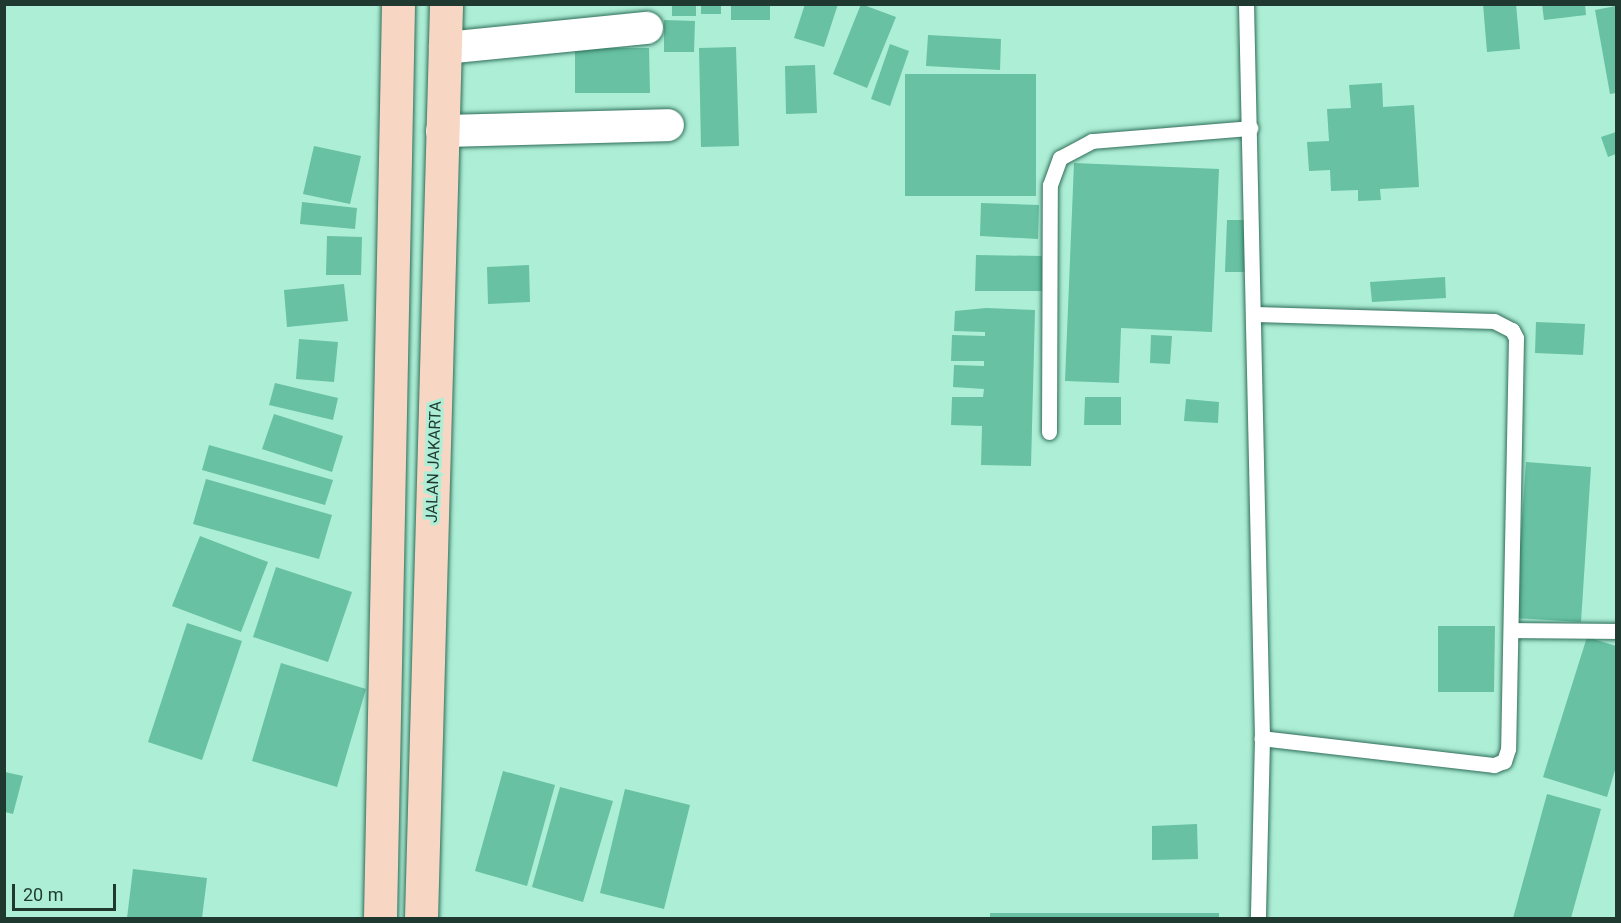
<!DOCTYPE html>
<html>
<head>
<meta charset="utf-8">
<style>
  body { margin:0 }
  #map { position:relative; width:1621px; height:923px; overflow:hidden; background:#adeed6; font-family:Roboto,sans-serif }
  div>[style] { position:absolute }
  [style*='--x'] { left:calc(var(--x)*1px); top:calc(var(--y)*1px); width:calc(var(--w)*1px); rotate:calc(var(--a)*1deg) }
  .building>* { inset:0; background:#67c1a2 }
  .roads { filter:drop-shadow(0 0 2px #306e5a) drop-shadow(0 0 2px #306e5a) }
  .lane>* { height:15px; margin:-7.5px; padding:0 7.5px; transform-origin:7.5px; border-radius:7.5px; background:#fff }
  .street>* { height:32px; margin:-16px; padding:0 16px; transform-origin:16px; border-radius:16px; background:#fff }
  .secondary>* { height:33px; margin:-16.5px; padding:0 16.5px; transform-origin:16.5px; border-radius:16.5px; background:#f7d7c3 }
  span { translate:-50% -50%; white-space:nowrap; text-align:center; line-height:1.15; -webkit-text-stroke:6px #adeed6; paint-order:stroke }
  .street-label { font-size:16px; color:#1f3930 }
  .frame { position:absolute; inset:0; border:6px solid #1f3930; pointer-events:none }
  .scale { position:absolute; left:12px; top:884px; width:104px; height:27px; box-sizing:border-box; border:3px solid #1f3930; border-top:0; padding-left:8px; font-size:18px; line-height:21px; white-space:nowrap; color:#1f3930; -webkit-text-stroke:4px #adeed6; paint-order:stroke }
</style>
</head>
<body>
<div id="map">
  <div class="building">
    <div style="clip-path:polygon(672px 4px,696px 4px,696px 16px,672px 16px)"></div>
    <div style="clip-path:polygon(701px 4px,721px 4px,721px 14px,701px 14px)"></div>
    <div style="clip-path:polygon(805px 4px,838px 4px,824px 47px,794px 38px)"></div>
    <div style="clip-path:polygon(861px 4px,896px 17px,867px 88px,833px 74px)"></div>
    <div style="clip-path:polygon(1483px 4px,1516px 4px,1520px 49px,1487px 52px)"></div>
    <div style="clip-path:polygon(1542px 4px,1585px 4px,1586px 15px,1544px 20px)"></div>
    <div style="clip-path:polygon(731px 5px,770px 5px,770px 20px,731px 20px)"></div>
    <div style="clip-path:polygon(1616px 6px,1616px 93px,1610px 94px,1595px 10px)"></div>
    <div style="clip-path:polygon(664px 20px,695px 21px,694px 52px,664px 52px)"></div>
    <div style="clip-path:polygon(928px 35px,1001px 39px,1000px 70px,926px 66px)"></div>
    <div style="clip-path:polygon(890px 44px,909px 51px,890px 106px,871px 99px)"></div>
    <div style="clip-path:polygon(736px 47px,739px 146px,701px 147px,699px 48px)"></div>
    <div style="clip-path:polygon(575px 48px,649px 48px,650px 93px,575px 93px)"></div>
    <div style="clip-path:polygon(815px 65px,817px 113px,786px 114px,785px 66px)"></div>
    <div style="clip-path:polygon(905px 74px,1036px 74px,1036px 196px,905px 196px)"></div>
    <div style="clip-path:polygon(1382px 83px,1383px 107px,1414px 105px,1419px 187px,1380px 189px,1381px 200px,1358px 201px,1358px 190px,1331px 191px,1330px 170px,1309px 171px,1307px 142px,1329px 141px,1327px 109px,1351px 108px,1349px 85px)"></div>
    <div style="clip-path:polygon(1616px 132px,1616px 154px,1608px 157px,1601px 137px)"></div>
    <div style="clip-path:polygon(314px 146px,361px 156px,350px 204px,303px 194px)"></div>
    <div style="clip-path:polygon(1074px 163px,1219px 169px,1212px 332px,1121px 328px,1119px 383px,1065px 381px)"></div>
    <div style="clip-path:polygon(302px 202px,357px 208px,355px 229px,300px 224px)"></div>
    <div style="clip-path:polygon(981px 203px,1039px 205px,1038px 239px,980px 236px)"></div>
    <div style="clip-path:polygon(1227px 220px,1248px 220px,1246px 272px,1225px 272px)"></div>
    <div style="clip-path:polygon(327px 236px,362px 237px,361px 275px,326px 275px)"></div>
    <div style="clip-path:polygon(976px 255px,1042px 256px,1042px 291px,975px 291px)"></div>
    <div style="clip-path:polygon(529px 265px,530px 302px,488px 304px,487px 267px)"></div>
    <div style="clip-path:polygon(1445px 277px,1446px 298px,1372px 302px,1370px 282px)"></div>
    <div style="clip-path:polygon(344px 284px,348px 321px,287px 327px,284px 290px)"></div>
    <div style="clip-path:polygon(986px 308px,1035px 310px,1031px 466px,981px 465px,982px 426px,951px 425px,952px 397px,983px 397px,984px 389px,953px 387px,954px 365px,984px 366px,984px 361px,951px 361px,952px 335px,985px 336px,985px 332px,954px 331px,955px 311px)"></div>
    <div style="clip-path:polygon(1536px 322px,1585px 324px,1583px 355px,1535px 353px)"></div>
    <div style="clip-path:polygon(1151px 335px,1172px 336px,1170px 364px,1150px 363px)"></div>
    <div style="clip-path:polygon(299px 339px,338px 342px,334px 382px,296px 379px)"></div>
    <div style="clip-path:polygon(275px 383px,338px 398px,333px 420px,269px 405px)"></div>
    <div style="clip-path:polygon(1085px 397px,1121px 397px,1121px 425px,1084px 425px)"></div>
    <div style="clip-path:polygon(1186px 399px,1219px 402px,1218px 423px,1184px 421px)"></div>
    <div style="clip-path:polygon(274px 414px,343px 436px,332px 472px,262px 449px)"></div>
    <div style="clip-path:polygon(209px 445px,333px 480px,325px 505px,202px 470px)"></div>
    <div style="clip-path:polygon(1526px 462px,1591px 467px,1581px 622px,1515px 618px)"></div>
    <div style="clip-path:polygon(206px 479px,332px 515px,319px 559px,193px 524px)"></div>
    <div style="clip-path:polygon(200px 536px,268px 562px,241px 632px,172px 606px)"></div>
    <div style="clip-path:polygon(276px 567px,352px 592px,328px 662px,253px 637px)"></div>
    <div style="clip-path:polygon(187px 623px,242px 641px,202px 760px,148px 742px)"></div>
    <div style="clip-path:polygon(1438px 626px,1495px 626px,1494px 692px,1438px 692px)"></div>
    <div style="clip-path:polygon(1587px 637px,1616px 646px,1616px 767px,1607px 797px,1543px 777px)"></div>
    <div style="clip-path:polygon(281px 663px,366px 689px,337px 787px,252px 761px)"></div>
    <div style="clip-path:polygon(503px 771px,555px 785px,527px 886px,475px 871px)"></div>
    <div style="clip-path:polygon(5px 772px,23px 776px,13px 814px,5px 812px)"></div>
    <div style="clip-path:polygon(560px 787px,613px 801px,583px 902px,532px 887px)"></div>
    <div style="clip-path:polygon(625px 789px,690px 805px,664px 909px,600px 893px)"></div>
    <div style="clip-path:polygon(1547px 794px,1601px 809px,1571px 918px,1513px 918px)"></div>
    <div style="clip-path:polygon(1197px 824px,1198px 859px,1152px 860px,1152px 826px)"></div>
    <div style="clip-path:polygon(133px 869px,207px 878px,202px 918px,127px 918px)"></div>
    <div style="clip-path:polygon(990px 913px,1219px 913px,1219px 918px,990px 918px)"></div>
  </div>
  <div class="roads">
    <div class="lane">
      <div style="--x:1246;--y:4;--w:734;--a:88.75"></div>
      <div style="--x:1262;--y:738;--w:180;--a:91.3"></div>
      <div style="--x:1255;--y:314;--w:239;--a:1.7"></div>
      <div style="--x:1494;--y:321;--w:20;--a:27"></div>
      <div style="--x:1512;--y:330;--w:9;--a:63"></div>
      <div style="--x:1516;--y:338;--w:411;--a:91.1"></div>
      <div style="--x:1508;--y:749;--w:13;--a:108"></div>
      <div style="--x:1504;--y:761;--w:11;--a:158"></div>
      <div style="--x:1494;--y:765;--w:234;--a:-173.4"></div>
      <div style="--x:1049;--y:432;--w:247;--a:-89.8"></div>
      <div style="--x:1050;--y:185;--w:29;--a:-70"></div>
      <div style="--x:1060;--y:158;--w:36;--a:-28"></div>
      <div style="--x:1092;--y:141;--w:159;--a:-4.7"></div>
      <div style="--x:1511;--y:630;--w:105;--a:0.5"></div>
    </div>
    <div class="street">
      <div style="--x:445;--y:48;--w:203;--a:-5.7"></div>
      <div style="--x:442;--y:131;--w:226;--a:-1.5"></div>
    </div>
    <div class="secondary">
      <div style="--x:380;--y:918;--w:914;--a:-88.87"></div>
      <div style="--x:421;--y:918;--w:914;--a:-88.43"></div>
    </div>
  </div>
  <div class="street-label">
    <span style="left:434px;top:462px;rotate:-88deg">JALAN JAKARTA</span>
  </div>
  <div class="frame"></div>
  <div class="scale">20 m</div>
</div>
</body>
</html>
